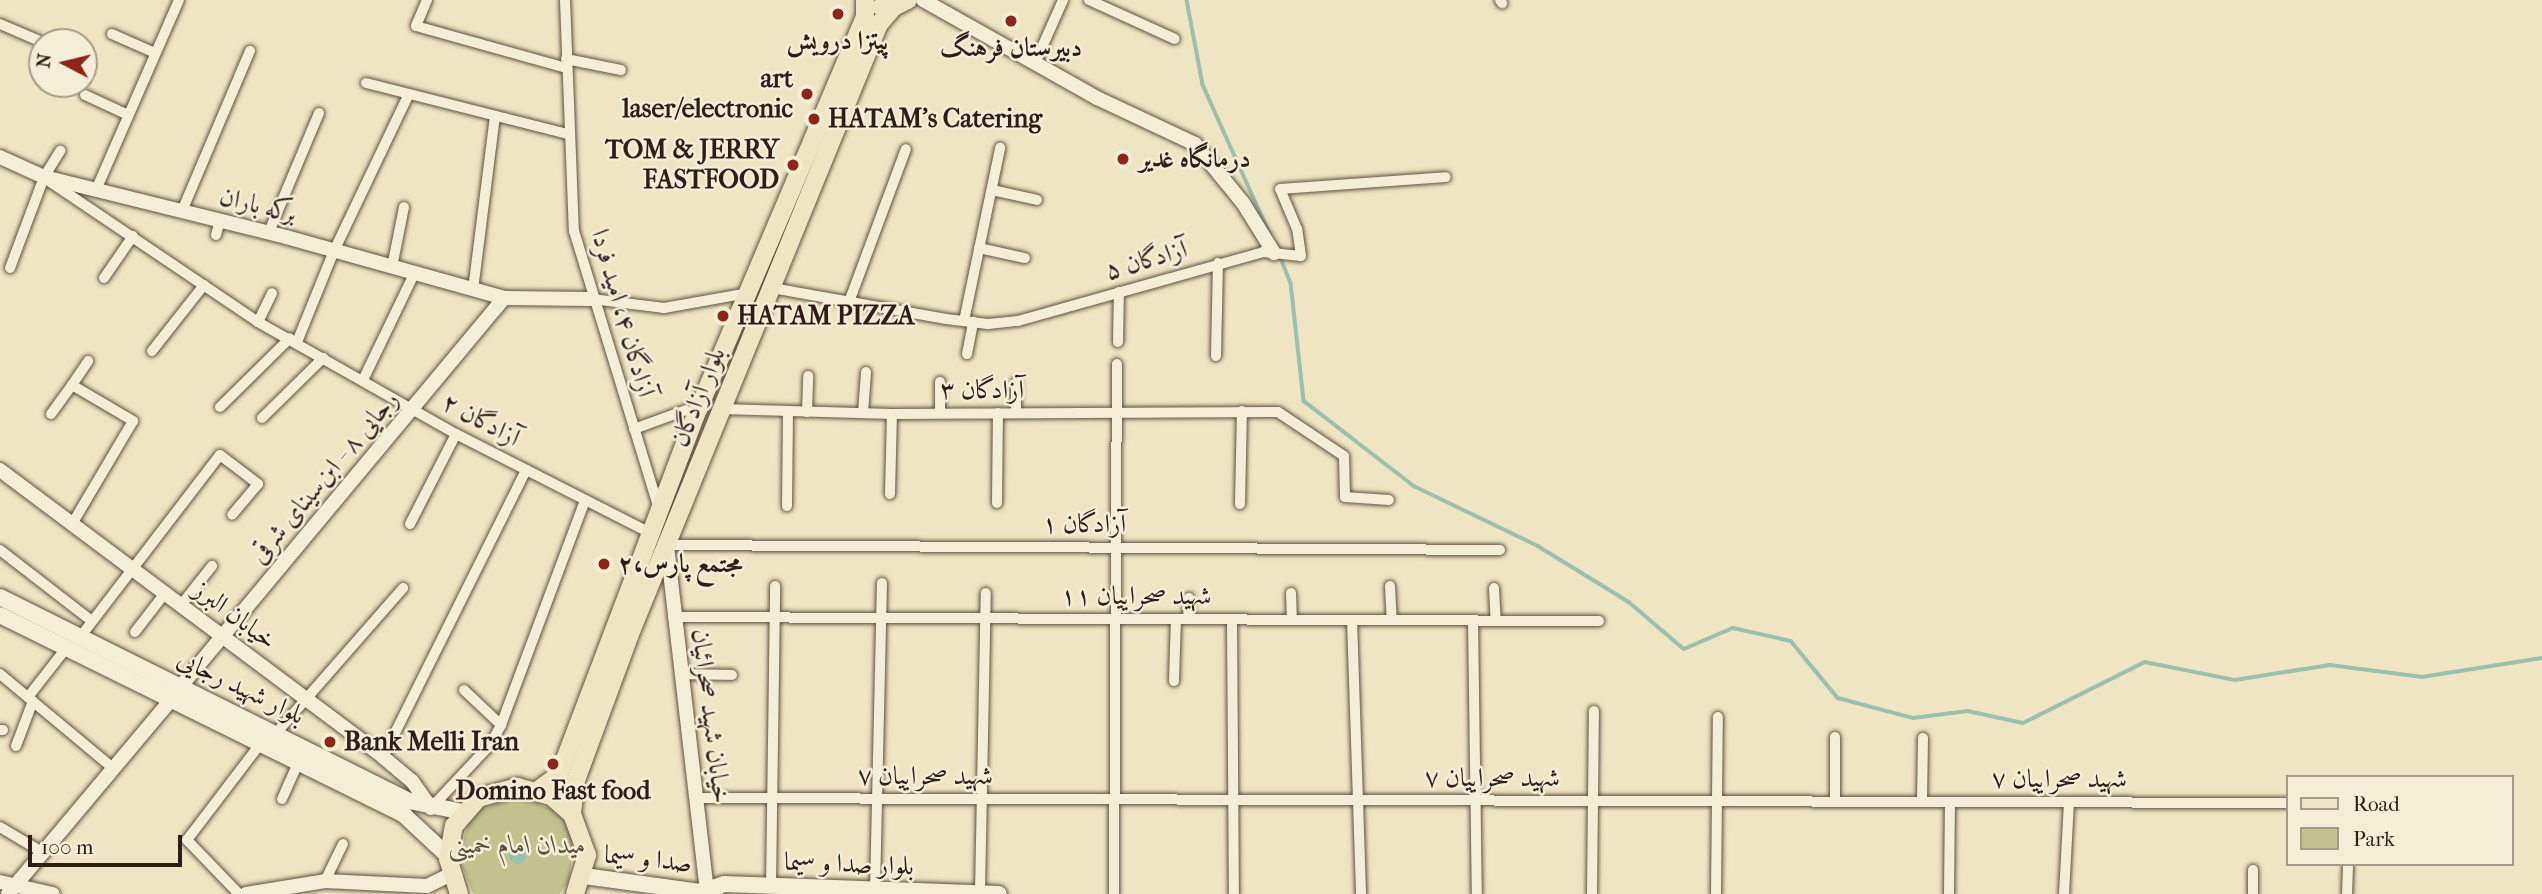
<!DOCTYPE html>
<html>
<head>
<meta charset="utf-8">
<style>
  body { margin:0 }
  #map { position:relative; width:2542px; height:894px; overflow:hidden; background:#efe5c2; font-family:"IM FELL French Canon",Amiri,serif }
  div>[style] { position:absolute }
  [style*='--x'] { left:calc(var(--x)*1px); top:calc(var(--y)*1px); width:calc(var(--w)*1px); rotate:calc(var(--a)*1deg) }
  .green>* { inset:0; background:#c1c28e }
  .water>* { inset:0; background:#9bc0ae }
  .round { border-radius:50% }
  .stream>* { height:3.5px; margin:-1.75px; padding:0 1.75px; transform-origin:1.75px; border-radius:1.75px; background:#9bc0ae }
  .roads { filter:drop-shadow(0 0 2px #5f5042) drop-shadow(0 0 2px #5f5042) }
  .minor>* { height:10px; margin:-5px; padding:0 5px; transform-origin:5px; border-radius:5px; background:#f5eed7 }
  .tertiary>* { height:14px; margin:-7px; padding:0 7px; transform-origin:7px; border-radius:7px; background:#f5eed7 }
  .secondary>* { height:16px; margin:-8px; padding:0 8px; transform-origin:8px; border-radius:8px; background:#f5eed7 }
  .primary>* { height:18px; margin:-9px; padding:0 9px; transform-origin:9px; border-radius:9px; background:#efe5c2 }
  .dots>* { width:19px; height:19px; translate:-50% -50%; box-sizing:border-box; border:4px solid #f5eed7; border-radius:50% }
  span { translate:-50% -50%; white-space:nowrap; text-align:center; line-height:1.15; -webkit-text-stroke:5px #f5eed7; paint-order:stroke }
  .poi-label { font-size:26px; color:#2f1e18; font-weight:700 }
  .right { translate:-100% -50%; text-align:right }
  .left { translate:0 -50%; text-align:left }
  .street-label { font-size:26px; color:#2f1e18 }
  .park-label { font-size:26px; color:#5b4f3b; font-style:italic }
  .legend { position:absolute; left:2286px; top:775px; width:228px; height:91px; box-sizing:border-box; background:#f5eed7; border:2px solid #a69b8b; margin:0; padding:9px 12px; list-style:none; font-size:21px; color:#2f1e18 }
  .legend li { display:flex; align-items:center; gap:14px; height:35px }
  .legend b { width:35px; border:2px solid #a69b8b }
  .north { position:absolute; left:28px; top:28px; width:70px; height:70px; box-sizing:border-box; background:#f5eed7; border:2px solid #a69b8b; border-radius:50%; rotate:277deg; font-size:19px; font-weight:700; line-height:28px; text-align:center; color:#2f1e18 }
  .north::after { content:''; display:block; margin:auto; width:24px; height:32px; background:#8f2418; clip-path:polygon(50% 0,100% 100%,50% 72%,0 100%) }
  .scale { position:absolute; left:28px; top:835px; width:154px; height:32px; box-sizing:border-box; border:4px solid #2f1e18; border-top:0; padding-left:9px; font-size:21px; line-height:24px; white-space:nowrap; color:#2f1e18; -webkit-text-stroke:5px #f5eed7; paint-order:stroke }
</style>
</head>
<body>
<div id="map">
  <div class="green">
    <div style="clip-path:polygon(724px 372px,682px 479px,637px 606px,646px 566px,710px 396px)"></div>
    <div style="clip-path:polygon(518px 797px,554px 810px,566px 824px,574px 842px,569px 880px,560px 894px,473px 894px,459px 859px,468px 823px,481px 809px)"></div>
  </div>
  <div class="water">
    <div class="round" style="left:509px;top:846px;width:18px;height:18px"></div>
  </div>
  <div class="stream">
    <div style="--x:1187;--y:0;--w:86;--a:79.3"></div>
    <div style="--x:1203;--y:85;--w:166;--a:65.8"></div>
    <div style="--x:1280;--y:256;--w:29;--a:68"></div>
    <div style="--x:1291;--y:283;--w:119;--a:83.7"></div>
    <div style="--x:1304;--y:401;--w:139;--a:37.7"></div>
    <div style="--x:1414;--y:486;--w:138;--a:25.8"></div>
    <div style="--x:1538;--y:546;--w:107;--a:31.6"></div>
    <div style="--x:1629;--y:602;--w:72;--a:40.5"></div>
    <div style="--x:1684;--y:649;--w:53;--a:-23.2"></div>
    <div style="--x:1733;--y:628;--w:59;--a:12.6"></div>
    <div style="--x:1791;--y:641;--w:74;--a:50.5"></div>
    <div style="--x:1838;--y:698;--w:78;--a:14.9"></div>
    <div style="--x:1913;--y:718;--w:55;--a:-7.3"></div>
    <div style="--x:1968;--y:711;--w:56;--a:12.3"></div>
    <div style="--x:2023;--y:723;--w:136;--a:-26.6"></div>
    <div style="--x:2145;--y:662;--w:92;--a:11.3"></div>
    <div style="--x:2235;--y:680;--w:96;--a:-9"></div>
    <div style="--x:2330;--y:665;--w:93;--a:7.4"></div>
    <div style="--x:2422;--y:677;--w:121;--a:-9"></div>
  </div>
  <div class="roads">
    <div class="minor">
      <div style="--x:427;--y:0;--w:28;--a:113"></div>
      <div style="--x:416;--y:26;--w:156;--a:15.6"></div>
      <div style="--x:565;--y:0;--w:231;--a:87.8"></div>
      <div style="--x:574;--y:231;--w:291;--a:73"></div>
      <div style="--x:1089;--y:0;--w:94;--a:24.4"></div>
      <div style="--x:1500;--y:0;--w:4;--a:56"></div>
      <div style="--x:0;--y:24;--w:46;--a:23.2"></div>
      <div style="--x:112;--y:34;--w:47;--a:23.8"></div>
      <div style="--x:566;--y:59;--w:56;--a:11.3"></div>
      <div style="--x:1035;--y:63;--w:69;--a:-66"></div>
      <div style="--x:366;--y:83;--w:208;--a:14.2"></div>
      <div style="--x:85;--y:95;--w:47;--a:24.9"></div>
      <div style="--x:49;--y:181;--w:252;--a:34"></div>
      <div style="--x:258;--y:322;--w:227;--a:29.5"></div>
      <div style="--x:456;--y:434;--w:218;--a:27"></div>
      <div style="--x:96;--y:190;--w:207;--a:-66.4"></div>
      <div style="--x:992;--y:190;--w:46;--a:12.5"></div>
      <div style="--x:182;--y:211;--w:174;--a:-67"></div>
      <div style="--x:269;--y:232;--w:129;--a:-67.2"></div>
      <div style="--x:216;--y:235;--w:16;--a:-75"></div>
      <div style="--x:979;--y:248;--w:47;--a:12.3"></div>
      <div style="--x:392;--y:267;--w:61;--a:-78.7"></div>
      <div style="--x:10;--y:268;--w:97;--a:-69.5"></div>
      <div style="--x:44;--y:177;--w:31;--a:-58"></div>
      <div style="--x:104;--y:278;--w:51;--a:-55.4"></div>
      <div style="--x:772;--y:288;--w:177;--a:10.1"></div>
      <div style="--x:946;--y:319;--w:42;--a:6.8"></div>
      <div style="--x:988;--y:324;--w:30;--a:-6"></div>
      <div style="--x:1018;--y:321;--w:255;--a:-15.7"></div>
      <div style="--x:1263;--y:252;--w:38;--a:6"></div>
      <div style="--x:1301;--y:256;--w:27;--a:-98"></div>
      <div style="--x:1297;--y:229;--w:43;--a:-113"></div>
      <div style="--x:1280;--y:189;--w:166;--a:-4.1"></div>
      <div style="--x:473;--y:290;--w:174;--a:-82.8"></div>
      <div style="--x:592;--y:299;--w:73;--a:7.1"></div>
      <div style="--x:664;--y:308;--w:85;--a:-10.1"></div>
      <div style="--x:849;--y:302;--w:163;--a:-69.6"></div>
      <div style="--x:964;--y:321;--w:177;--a:-78.2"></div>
      <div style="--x:258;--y:322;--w:32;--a:-64"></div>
      <div style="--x:297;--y:342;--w:98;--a:-67.9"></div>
      <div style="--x:334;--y:251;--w:174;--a:-64.5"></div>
      <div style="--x:1118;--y:342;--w:50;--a:-88.9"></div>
      <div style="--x:152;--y:351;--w:84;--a:-51.8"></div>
      <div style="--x:967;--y:354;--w:33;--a:-79"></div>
      <div style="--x:1216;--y:356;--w:93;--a:-88.8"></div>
      <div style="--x:364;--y:378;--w:115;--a:-64.3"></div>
      <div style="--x:940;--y:382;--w:31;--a:90"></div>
      <div style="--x:72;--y:385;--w:29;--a:-56"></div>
      <div style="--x:220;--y:407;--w:98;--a:-44.6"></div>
      <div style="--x:721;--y:409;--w:171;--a:1.7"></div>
      <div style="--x:892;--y:414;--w:386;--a:-0.3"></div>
      <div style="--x:1278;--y:412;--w:79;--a:33.7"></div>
      <div style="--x:1344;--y:456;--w:41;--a:88.6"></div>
      <div style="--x:1345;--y:497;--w:44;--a:3.9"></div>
      <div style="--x:807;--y:412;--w:36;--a:-88"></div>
      <div style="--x:1016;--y:412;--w:29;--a:-90"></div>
      <div style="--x:863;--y:413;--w:41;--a:-85.8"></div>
      <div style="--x:51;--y:414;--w:36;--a:-54"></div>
      <div style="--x:72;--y:385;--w:71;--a:30.5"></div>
      <div style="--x:133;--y:421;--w:120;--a:120.6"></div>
      <div style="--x:262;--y:418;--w:86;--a:-44.5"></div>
      <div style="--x:634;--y:429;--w:55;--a:-20.1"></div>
      <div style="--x:890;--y:494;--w:80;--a:-88.6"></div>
      <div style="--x:997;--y:503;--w:90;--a:-89.4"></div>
      <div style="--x:1240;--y:504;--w:93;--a:-88.8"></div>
      <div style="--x:787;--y:506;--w:95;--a:-89.4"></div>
      <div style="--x:410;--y:524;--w:101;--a:-62.9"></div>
      <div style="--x:667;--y:545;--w:833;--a:0.34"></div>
      <div style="--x:0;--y:550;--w:116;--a:37.7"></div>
      <div style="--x:1390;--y:586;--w:34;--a:87"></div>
      <div style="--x:1494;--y:588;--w:33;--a:87"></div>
      <div style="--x:1291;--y:593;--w:27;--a:88"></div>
      <div style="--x:181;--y:605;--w:50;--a:-51.5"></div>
      <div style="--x:673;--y:617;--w:926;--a:0.25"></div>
      <div style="--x:1188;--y:619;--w:21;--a:-87"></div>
      <div style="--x:1232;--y:619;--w:275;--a:89.6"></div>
      <div style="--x:1352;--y:620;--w:274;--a:88.1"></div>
      <div style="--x:1473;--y:620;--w:274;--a:89.2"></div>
      <div style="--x:135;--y:632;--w:49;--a:-52.4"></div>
      <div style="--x:81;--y:636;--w:228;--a:-52.5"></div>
      <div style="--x:220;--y:455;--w:48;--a:37.3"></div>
      <div style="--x:258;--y:484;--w:40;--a:130"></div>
      <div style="--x:0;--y:674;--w:147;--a:39.8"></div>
      <div style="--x:682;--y:674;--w:50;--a:1.1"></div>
      <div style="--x:1174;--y:681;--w:62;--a:-88.2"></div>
      <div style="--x:464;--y:690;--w:51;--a:43.4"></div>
      <div style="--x:28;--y:697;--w:63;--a:-52"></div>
      <div style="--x:0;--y:730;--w:3;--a:0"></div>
      <div style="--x:278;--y:731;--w:190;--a:-48.8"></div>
      <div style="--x:16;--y:746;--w:48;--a:-69.3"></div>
      <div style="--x:383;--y:757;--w:321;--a:-63.5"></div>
      <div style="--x:696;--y:798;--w:1592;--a:0.18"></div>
      <div style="--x:282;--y:799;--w:42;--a:-65.9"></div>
      <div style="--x:1835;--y:801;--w:64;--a:-90"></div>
      <div style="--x:1922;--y:802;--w:64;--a:-89.1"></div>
      <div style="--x:431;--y:808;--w:86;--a:-46.9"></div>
      <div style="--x:490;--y:745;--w:23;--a:-61"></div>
      <div style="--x:501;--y:725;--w:240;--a:-69.5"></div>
      <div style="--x:0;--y:827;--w:49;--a:30.8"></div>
      <div style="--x:325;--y:881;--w:41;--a:-64.1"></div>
      <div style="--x:771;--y:885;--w:299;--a:-89.2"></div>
      <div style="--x:875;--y:890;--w:307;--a:-88.7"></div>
      <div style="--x:980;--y:893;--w:300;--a:-88.9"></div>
      <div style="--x:239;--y:894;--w:75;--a:-133.9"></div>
      <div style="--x:187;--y:840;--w:122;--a:-52.7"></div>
      <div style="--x:1114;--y:894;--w:530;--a:-89.68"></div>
      <div style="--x:1592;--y:894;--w:183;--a:-89.4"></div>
      <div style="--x:1716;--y:894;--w:177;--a:-89.4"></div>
      <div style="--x:1949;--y:894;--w:92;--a:-89.4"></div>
      <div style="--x:2064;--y:894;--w:92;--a:-86.9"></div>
      <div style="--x:2253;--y:894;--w:24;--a:-90"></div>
      <div style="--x:2347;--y:894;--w:30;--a:-88"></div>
    </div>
    <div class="tertiary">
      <div style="--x:923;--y:0;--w:200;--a:29.4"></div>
      <div style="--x:1097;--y:98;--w:108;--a:25.1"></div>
      <div style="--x:1195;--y:144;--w:76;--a:50.9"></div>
      <div style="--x:1243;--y:203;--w:59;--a:58.2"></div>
      <div style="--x:0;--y:157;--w:48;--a:24.4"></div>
      <div style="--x:44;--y:177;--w:249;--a:13.9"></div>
      <div style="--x:286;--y:237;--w:226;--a:15.6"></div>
      <div style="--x:504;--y:298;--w:88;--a:0.7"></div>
      <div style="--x:0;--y:470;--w:479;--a:36.8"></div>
      <div style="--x:383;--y:757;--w:38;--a:40"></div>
      <div style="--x:412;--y:781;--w:33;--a:55"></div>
      <div style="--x:667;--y:546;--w:346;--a:83.4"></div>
      <div style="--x:181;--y:686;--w:505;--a:-50.22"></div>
      <div style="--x:0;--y:882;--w:54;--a:12.8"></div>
      <div style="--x:8;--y:894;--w:253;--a:-50"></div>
      <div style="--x:246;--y:894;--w:80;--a:-9.3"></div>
      <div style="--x:325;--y:881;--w:102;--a:2.8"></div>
      <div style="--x:427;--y:886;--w:25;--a:-26"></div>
    </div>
    <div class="secondary">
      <div style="--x:0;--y:597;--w:457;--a:26.5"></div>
      <div style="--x:409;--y:801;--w:55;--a:11.5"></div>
      <div style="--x:0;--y:615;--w:451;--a:26.3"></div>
      <div style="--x:404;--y:815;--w:60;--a:43"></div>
      <div style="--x:584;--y:876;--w:132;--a:7.8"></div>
      <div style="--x:707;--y:890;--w:18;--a:-19"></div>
      <div style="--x:724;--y:884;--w:275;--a:2.1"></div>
    </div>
    <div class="primary">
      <div style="--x:881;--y:7;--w:11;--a:5"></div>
      <div style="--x:892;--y:8;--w:18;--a:-27"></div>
      <div style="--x:538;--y:790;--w:26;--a:-36"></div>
      <div style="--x:559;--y:775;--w:391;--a:-69.2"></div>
      <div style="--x:698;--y:410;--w:428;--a:-67"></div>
      <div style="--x:865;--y:16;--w:16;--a:-90"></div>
      <div style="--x:572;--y:814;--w:31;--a:-84"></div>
      <div style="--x:575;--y:783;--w:164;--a:-69.7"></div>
      <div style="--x:632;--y:629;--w:653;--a:-67.79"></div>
      <div style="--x:879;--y:24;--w:21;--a:-49"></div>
      <div style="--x:459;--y:894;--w:37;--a:-107"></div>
      <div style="--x:448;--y:859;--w:34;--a:-80"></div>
      <div style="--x:454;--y:826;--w:37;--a:-49"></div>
      <div style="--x:478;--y:798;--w:41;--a:-15.8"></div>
      <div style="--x:517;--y:787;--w:35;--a:15"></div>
      <div style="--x:551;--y:796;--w:28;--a:41"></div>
      <div style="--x:572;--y:814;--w:44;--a:69.9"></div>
      <div style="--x:587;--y:855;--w:41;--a:107.1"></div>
    </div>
  </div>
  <div class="dots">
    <div style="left:838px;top:14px;background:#8f2418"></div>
    <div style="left:1011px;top:21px;background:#8f2418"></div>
    <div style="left:807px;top:94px;background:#8f2418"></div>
    <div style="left:814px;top:119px;background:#8f2418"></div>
    <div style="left:1123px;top:159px;background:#8f2418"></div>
    <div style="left:793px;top:165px;background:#8f2418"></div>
    <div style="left:723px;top:316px;background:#8f2418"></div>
    <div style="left:604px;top:564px;background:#8f2418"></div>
    <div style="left:330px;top:742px;background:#8f2418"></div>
    <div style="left:553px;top:764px;background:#8f2418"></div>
  </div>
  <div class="poi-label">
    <span style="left:838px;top:41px">پیتزا درویش</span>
    <span style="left:1011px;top:48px">دبیرستان فرهنگ</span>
    <span class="right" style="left:793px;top:94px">art<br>laser/electronic</span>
    <span class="left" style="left:828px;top:119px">HATAM's Catering</span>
    <span class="right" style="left:779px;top:165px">TOM &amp; JERRY<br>FASTFOOD</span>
    <span class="left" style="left:1139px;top:159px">درمانگاه غدیر</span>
    <span class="left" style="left:737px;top:316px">HATAM PIZZA</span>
    <span class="left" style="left:618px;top:564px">۲،مجتمع پارس</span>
    <span class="left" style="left:344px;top:742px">Bank Melli Iran</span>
    <span style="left:553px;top:791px">Domino Fast food</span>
  </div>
  <div class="street-label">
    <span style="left:258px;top:205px;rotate:14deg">برکه باران</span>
    <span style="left:1146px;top:260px;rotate:-16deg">آزادگان ۵</span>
    <span style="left:623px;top:313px;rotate:74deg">آزادگان ۴، امید فردا</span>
    <span style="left:982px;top:390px">آزادگان ۳</span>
    <span style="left:698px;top:397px;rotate:-68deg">بلوار آزادگان</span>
    <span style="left:481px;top:420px;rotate:28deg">آزادگان ۲</span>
    <span style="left:324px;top:477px;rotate:-50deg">رجایی ۸ - ابن‌سینای شرقی</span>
    <span style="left:1084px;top:524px">آزادگان ۱</span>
    <span style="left:1136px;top:596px">شهید صحراییان ۱۱</span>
    <span style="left:235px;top:615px;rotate:37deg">خیابان البرز</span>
    <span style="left:241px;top:687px;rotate:26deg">بلوار شهید رجایی</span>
    <span style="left:711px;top:716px;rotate:83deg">خیابان شهید صحرائیان</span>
    <span style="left:925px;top:776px">شهید صحراییان ۷</span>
    <span style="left:1492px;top:778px">شهید صحراییان ۷</span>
    <span style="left:2059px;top:779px">شهید صحراییان ۷</span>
    <span style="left:648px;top:859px;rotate:6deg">صدا و سیما</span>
    <span style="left:849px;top:864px;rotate:2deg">بلوار صدا و سیما</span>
  </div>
  <div class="park-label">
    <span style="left:517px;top:845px">میدان امام خمینی</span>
  </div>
  <ul class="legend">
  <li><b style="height:9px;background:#efe5c2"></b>Road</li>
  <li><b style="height:19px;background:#c1c28e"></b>Park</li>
  </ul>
  <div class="north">N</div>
  <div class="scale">100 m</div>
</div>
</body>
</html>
